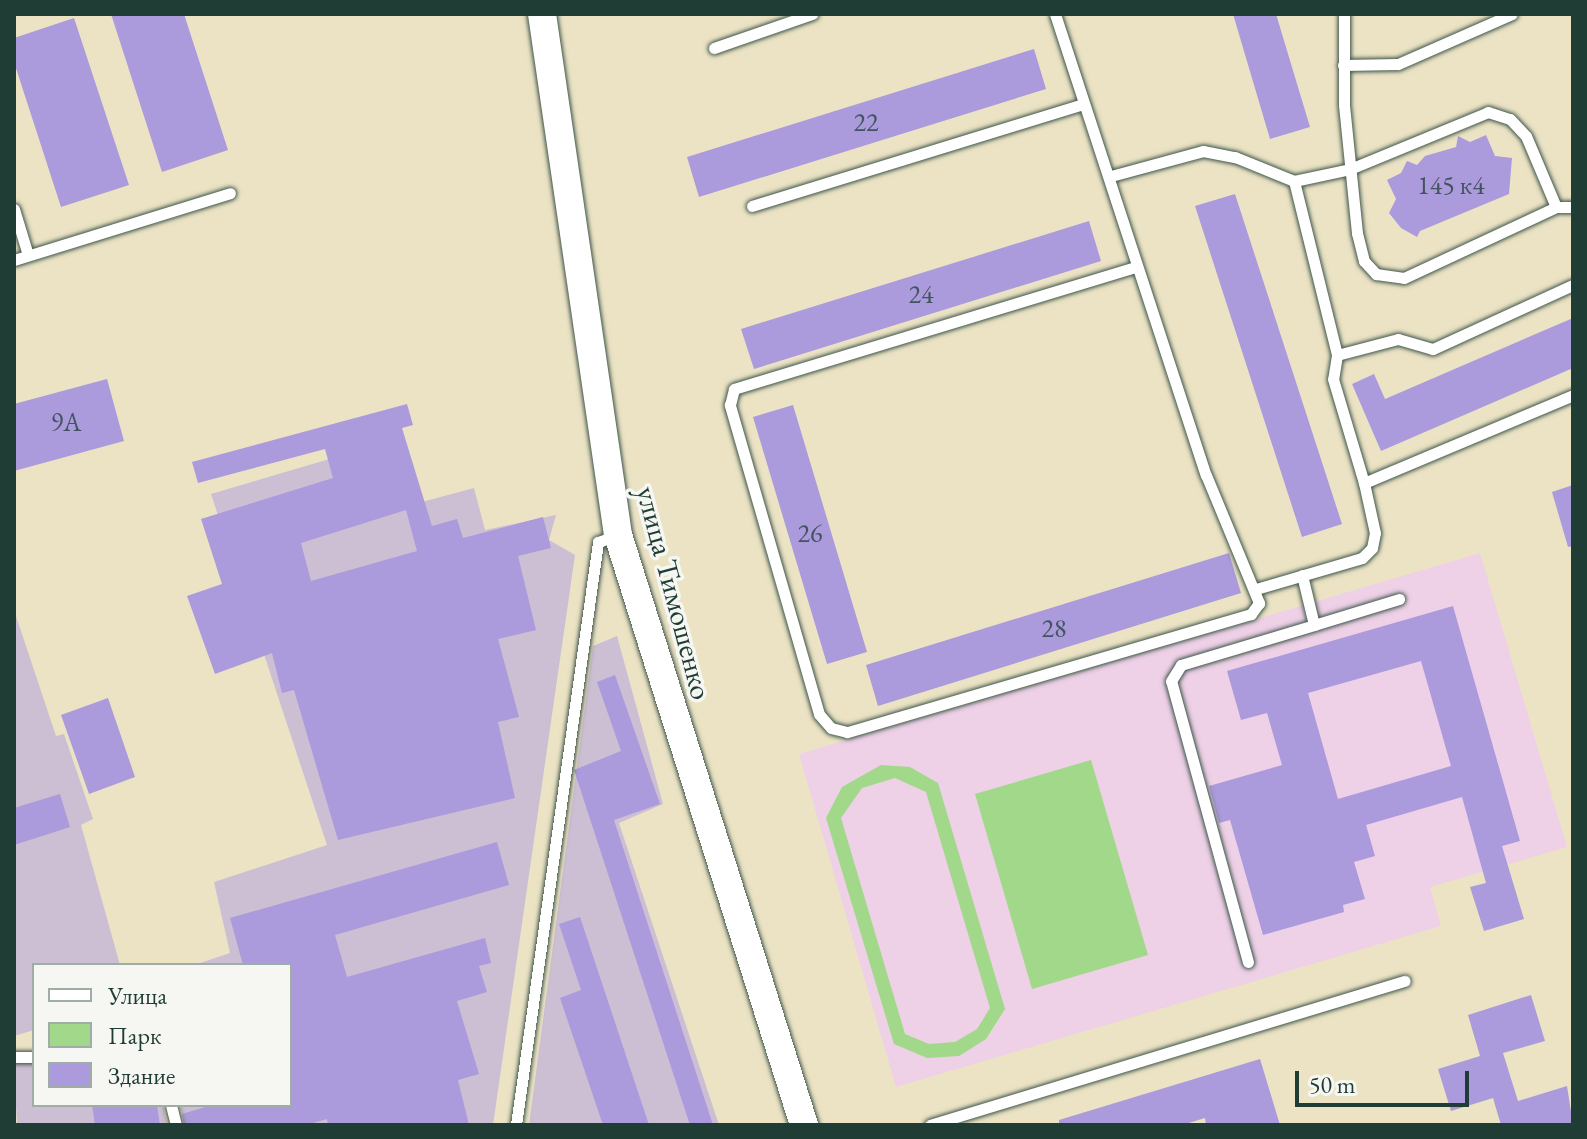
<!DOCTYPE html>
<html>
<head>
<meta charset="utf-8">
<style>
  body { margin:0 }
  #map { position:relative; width:1587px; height:1139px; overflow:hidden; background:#ece3c5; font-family:"EB Garamond",serif }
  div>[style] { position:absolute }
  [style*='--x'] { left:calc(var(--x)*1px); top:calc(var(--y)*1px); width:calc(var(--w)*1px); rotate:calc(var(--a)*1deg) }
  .built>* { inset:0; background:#eed0e7 }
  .industrial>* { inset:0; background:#ccbed3 }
  .green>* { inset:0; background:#a1d889 }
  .building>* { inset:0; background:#ab9adc }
  .roads { filter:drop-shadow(0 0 2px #3e564a) drop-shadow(0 0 2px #3e564a) }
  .service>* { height:11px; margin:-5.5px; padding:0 5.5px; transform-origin:5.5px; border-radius:5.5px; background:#fff }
  .tertiary>* { height:28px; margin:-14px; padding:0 14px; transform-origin:14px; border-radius:14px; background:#fff }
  span { translate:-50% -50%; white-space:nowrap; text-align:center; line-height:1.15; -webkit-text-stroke:7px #f6f6f2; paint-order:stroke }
  .number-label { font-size:26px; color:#42545e }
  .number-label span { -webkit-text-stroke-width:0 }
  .street-label { font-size:30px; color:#1f3d34 }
  .frame { position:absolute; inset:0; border:16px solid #1f3d34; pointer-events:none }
  .legend { position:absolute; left:32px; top:963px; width:260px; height:144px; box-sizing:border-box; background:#f6f6f2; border:2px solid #a0aca6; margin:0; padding:10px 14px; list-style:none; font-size:24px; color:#1f3d34 }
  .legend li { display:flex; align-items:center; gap:16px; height:40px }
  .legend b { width:40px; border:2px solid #a0aca6 }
  .scale { position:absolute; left:1295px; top:1071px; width:174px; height:36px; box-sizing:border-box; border:4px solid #1f3d34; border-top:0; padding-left:10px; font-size:24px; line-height:28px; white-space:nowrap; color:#1f3d34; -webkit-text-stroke:6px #f6f6f2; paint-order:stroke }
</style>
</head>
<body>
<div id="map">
  <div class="built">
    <div style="clip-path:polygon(1480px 553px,1567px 847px,1430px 887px,1441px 926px,896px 1087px,799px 754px)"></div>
  </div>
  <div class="industrial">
    <div style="clip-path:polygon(404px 437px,422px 502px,474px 488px,485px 530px,556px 515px,549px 540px,575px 555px,493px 1125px,185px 1125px,180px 1105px,290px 1105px,290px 965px,194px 965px,230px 953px,214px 882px,327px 845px,211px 494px)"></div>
    <div style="clip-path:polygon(14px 610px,56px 736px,64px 734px,93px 819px,81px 825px,120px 965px,34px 965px,34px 1030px,14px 1036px)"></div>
    <div style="clip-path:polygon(617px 636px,663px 804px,619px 823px,719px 1125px,529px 1125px,593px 646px)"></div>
    <div style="clip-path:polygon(34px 1059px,34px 1105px,163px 1105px,167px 1125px,17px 1125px,14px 1064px)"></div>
  </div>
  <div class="green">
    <div style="clip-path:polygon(1091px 760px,1148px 955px,1032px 989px,975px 794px)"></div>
    <div style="clip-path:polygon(evenodd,881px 765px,910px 767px,938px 783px,1005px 1009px,986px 1039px,959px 1056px,927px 1058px,894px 1044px,826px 818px,842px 787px,881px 765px,895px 778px,926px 792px,990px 1008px,977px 1029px,955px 1042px,929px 1044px,905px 1034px,841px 818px,862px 788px,895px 778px)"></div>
  </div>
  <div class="building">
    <div style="clip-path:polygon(111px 14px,184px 14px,228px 150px,162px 172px)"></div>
    <div style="clip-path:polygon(1233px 14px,1276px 14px,1310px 127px,1270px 139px)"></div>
    <div style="clip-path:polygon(74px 18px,129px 185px,61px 207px,14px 62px,14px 38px)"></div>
    <div style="clip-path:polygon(1034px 49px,1046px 89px,699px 197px,687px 157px)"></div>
    <div style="clip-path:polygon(1486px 135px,1495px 156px,1512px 158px,1509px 194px,1420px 231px,1417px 237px,1401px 228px,1389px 213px,1396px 199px,1387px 180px,1401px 173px,1407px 161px,1417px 165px,1425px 156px,1456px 147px,1458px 136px,1470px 142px)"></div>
    <div style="clip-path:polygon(1235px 194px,1342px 524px,1302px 537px,1195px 206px)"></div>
    <div style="clip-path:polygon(1089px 221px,1101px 261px,754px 369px,741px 329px)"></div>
    <div style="clip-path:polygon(1573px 318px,1573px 368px,1381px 451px,1352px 384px,1374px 374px,1385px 399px)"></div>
    <div style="clip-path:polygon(107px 379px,124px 441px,14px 471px,14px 404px)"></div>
    <div style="clip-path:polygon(evenodd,407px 404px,413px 425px,402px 428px,432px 526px,457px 519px,463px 538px,543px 517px,551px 548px,518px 556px,536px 630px,498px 639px,519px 717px,498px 722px,515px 798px,338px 840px,294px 690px,282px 693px,272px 653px,215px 674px,187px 596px,222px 584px,201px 519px,333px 478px,325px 449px,198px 483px,192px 462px,407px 404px,406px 510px,417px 551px,311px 581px,301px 543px,406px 510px)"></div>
    <div style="clip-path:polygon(793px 405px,867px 652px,827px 664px,753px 417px)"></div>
    <div style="clip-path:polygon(1573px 485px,1573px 546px,1568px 547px,1552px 492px)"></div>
    <div style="clip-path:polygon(1229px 553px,1241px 593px,878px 706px,866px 665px)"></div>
    <div style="clip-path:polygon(evenodd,1453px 606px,1520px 841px,1502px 846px,1524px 919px,1484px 931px,1470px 887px,1486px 883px,1462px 797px,1366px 825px,1375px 856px,1354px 862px,1365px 899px,1343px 905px,1344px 912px,1263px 935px,1230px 820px,1219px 823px,1209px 786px,1282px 765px,1267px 713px,1241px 720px,1227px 671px,1453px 606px,1421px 661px,1451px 766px,1338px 799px,1308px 693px,1421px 661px)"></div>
    <div style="clip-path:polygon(615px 675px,660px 804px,614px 820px,713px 1125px,690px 1125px,574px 770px,621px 751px,597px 682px)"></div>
    <div style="clip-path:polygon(108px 698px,135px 777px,89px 794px,61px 715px)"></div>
    <div style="clip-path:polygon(60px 794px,70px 827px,14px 845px,14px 808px)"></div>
    <div style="clip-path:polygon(497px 842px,509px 885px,335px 935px,347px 977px,485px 938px,491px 963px,479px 966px,487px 992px,457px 1001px,479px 1074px,458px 1080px,469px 1125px,328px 1125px,327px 1119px,306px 1125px,184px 1125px,182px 1114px,212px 1105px,290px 1105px,290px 965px,243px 965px,230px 918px)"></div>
    <div style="clip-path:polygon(580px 917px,649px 1125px,603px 1125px,560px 998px,581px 990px,559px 924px)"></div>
    <div style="clip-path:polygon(1531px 995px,1545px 1041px,1503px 1053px,1518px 1101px,1567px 1086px,1573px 1125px,1501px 1125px,1493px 1098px,1451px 1111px,1438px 1069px,1480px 1056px,1468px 1015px)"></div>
    <div style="clip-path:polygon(1260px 1059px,1280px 1125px,1206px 1125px,1205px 1118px,1182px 1125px,1059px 1125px,1059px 1120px)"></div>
    <div style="clip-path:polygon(92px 1105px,157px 1105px,160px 1125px,95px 1125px)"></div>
  </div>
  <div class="roads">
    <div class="service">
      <div style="--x:1055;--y:14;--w:485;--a:71.9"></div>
      <div style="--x:1206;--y:475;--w:139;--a:67.5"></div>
      <div style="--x:1259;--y:603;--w:14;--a:126"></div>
      <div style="--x:1251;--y:614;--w:421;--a:163.7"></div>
      <div style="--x:847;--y:732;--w:16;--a:-166"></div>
      <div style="--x:831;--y:728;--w:18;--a:-131"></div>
      <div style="--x:819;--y:714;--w:322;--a:-106.1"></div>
      <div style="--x:730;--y:405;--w:16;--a:-76"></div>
      <div style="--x:734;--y:389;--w:420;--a:-16.9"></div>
      <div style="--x:1344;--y:14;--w:91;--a:90"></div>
      <div style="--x:1344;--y:105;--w:129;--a:84.2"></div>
      <div style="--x:1357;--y:233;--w:29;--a:76"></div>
      <div style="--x:1364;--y:261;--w:18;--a:47"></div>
      <div style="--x:1376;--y:274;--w:28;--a:8"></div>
      <div style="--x:1404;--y:278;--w:168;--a:-25"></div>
      <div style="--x:1556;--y:207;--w:17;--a:0"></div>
      <div style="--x:714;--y:48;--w:104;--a:-19.1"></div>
      <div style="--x:1343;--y:65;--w:55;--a:-1"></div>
      <div style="--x:1398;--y:64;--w:124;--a:-23.7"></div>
      <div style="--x:1111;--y:176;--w:95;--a:-15.2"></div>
      <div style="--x:1203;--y:151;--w:33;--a:11"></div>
      <div style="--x:1235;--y:157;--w:64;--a:22.1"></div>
      <div style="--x:1294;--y:181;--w:57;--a:-12.1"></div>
      <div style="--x:1350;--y:169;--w:149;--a:-22.4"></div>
      <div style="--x:1488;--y:112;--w:23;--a:18"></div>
      <div style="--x:1510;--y:119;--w:23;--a:47"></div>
      <div style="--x:1526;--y:136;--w:77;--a:67.1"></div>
      <div style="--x:1294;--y:181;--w:179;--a:76.1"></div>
      <div style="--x:1337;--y:355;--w:24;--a:99"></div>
      <div style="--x:1333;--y:379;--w:109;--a:73.4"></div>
      <div style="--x:752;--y:206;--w:347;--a:-17.1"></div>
      <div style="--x:14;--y:209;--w:48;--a:73.1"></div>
      <div style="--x:14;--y:260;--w:226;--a:-17.2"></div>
      <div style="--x:1337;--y:355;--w:63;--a:-14.7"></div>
      <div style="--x:1398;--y:339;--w:36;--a:16"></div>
      <div style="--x:1433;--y:349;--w:154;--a:-24.6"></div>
      <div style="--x:1302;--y:575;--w:51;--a:76.5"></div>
      <div style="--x:1314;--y:625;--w:89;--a:-17"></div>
      <div style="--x:1256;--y:589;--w:110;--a:-16.3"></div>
      <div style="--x:1362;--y:558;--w:14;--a:-45"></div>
      <div style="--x:1372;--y:548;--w:15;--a:-79"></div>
      <div style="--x:1375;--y:533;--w:51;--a:-102.4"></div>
      <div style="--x:1364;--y:483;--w:227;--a:-22.8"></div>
      <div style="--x:1248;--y:962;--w:291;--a:-105.3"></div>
      <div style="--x:1171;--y:681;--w:19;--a:-58"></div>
      <div style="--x:1181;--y:665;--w:139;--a:-16.7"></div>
      <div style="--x:14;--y:1057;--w:20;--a:0"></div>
      <div style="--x:171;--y:1105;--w:21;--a:76"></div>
      <div style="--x:516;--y:1125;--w:589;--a:-81.99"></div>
      <div style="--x:598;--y:542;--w:21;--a:-19"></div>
      <div style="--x:930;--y:1125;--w:496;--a:-16.9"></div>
    </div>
    <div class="tertiary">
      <div style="--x:542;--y:14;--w:527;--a:81.7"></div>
      <div style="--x:618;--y:535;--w:619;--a:72.5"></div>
    </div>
  </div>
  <div class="number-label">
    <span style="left:866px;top:123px">22</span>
    <span style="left:1451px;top:186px">145 к4</span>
    <span style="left:921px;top:295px">24</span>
    <span style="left:66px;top:423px">9А</span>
    <span style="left:810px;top:534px">26</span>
    <span style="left:1054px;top:629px">28</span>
  </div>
  <div class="street-label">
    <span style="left:674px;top:593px;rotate:75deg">улица Тимошенко</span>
  </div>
  <div class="frame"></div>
  <ul class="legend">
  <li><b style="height:10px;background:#fff"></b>Улица</li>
  <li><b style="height:22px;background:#a1d889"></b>Парк</li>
  <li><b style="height:22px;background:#ab9adc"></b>Здание</li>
  </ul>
  <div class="scale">50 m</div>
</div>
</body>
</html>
